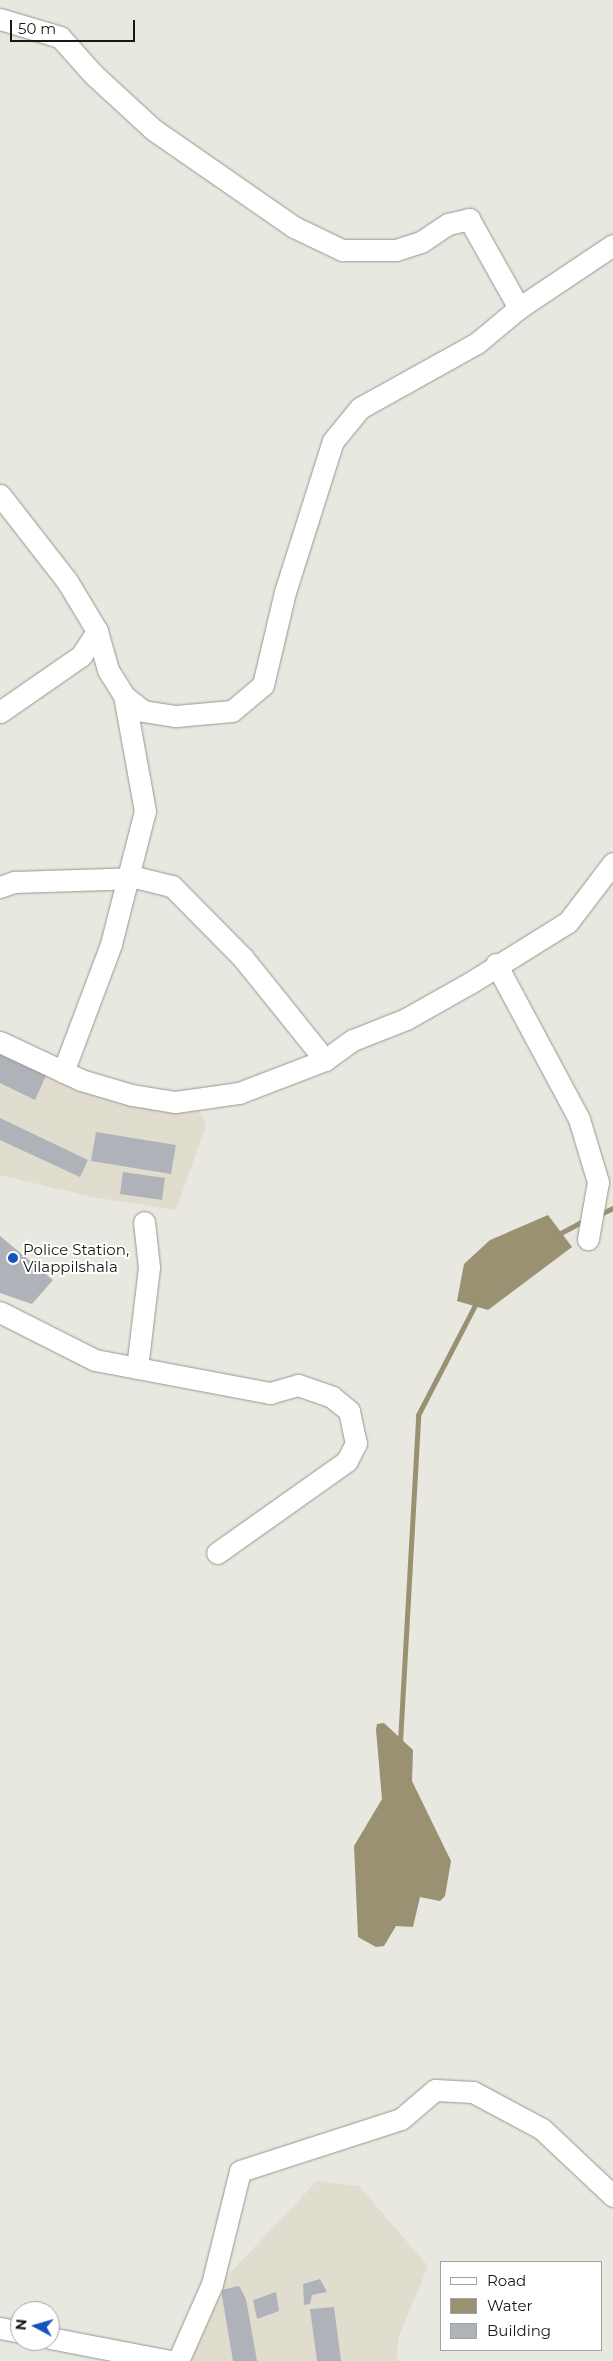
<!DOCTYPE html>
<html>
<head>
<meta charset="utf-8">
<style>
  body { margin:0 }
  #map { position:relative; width:613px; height:2361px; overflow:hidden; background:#e8e7e0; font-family:Montserrat,sans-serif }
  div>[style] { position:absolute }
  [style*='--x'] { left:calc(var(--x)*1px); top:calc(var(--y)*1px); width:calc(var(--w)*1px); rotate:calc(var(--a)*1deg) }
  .built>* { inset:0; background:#e0ddcf }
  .water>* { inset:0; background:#9a9172 }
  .stream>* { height:5px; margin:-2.5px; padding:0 2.5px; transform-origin:2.5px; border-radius:2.5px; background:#9a9172 }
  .building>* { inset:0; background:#afb2b8 }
  .roads { filter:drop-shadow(0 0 1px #989690) drop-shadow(0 0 1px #989690) }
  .minor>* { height:21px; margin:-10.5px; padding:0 10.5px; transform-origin:10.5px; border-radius:10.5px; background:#fff }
  .dots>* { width:14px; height:14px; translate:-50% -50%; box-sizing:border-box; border:2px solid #fff; border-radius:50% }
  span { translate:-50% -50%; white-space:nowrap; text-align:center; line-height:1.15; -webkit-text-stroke:4px #fff; paint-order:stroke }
  .poi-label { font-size:15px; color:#181816 }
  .left { translate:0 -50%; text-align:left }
  .legend { position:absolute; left:440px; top:2261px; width:162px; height:90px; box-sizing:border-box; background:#fff; border:1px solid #a3a3a2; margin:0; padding:6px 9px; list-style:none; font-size:15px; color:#181816 }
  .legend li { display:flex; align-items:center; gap:10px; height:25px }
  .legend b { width:25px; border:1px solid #a3a3a2 }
  .north { position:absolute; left:10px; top:2301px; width:50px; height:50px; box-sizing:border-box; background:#fff; border:1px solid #a3a3a2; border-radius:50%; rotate:276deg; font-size:14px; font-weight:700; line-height:20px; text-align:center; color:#181816 }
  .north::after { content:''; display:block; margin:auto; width:18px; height:22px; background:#1553be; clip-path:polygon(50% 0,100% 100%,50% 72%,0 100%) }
  .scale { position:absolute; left:10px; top:20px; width:125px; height:22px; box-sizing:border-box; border:2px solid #181816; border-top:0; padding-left:6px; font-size:15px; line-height:18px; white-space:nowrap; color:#181816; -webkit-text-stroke:4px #fff; paint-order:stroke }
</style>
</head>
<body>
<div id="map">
  <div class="built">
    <div style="clip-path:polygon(0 1047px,197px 1107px,206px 1125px,176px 1210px,92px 1197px,0 1175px)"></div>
    <div style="clip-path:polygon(317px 2181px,359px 2186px,428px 2266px,398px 2339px,397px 2361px,174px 2361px,216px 2288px)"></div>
  </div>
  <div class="water">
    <div style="clip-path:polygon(548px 1215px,572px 1247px,488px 1310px,457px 1301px,464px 1264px,490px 1240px)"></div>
    <div style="clip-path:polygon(384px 1723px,413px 1750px,412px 1781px,451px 1861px,445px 1896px,440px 1901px,420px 1897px,413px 1927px,396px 1926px,384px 1946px,376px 1947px,358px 1937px,354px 1846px,382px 1799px,376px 1730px,377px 1724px)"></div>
  </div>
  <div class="stream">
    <div style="--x:598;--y:1215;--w:17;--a:-25"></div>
    <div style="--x:555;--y:1236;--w:34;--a:-28"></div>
    <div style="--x:400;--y:1742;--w:327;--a:-86.8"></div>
    <div style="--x:418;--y:1415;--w:126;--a:-62.6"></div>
  </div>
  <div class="building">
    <div style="clip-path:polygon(0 1049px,48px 1071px,35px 1100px,0 1083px)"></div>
    <div style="clip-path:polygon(0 1118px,88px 1160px,80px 1177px,0 1140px)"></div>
    <div style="clip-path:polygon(96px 1132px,176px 1145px,171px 1174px,91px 1161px)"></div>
    <div style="clip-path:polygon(123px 1172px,165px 1178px,162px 1200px,120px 1194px)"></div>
    <div style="clip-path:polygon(0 1236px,53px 1280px,32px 1304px,0 1293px)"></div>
    <div style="clip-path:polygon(320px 2279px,327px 2292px,312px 2295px,310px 2304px,304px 2305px,303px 2284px)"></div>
    <div style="clip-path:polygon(239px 2286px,246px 2299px,257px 2361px,233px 2361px,222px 2296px,222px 2290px)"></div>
    <div style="clip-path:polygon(276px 2292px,279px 2311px,257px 2319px,253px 2300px)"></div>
    <div style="clip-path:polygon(334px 2307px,341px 2361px,317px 2361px,310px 2309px)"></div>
  </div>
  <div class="roads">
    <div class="minor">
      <div style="--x:0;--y:19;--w:63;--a:16.7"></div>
      <div style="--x:60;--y:37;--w:50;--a:48.3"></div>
      <div style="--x:93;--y:74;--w:83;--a:42.6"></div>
      <div style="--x:154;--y:130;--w:170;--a:34.7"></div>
      <div style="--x:294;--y:227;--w:53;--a:25.6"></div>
      <div style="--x:342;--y:250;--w:54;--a:0"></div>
      <div style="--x:396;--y:250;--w:26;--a:-18"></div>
      <div style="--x:421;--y:242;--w:32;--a:-34"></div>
      <div style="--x:448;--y:224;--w:22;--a:-13"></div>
      <div style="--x:469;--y:219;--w:102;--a:60.7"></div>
      <div style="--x:0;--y:495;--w:109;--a:52.1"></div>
      <div style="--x:67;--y:581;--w:58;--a:59"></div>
      <div style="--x:97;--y:631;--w:41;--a:74.2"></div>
      <div style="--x:108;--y:670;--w:31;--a:58"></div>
      <div style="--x:124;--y:696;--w:24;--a:38"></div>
      <div style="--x:143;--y:711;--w:33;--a:9"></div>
      <div style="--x:176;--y:716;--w:56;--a:-5.1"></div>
      <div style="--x:232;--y:711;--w:40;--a:-40"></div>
      <div style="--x:263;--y:685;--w:96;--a:-76.7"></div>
      <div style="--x:285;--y:592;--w:158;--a:-72.4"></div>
      <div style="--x:333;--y:441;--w:43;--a:-50.7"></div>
      <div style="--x:360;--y:408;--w:134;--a:-29.1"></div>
      <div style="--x:477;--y:343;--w:55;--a:-39.8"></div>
      <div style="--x:519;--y:308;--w:113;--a:-33.8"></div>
      <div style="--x:0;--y:712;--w:98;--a:-34.7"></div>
      <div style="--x:81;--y:656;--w:30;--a:-57"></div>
      <div style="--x:0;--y:887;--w:15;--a:-20"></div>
      <div style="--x:14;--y:882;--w:125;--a:-1.8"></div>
      <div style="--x:139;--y:878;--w:34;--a:14"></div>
      <div style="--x:172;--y:886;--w:101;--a:45.4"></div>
      <div style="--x:243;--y:958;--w:131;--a:51.2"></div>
      <div style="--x:496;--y:964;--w:176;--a:61.8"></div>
      <div style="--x:579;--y:1119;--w:66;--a:73.2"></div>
      <div style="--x:598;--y:1182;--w:58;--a:100"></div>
      <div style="--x:0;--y:1042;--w:89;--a:25.1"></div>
      <div style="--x:81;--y:1080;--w:53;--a:16.4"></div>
      <div style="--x:132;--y:1095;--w:44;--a:9.2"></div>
      <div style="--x:175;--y:1102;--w:65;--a:-8"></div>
      <div style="--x:239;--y:1093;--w:92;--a:-21"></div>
      <div style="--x:325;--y:1060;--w:34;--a:-36"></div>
      <div style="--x:353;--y:1040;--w:57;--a:-21.6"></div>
      <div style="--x:406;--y:1019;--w:73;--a:-29.4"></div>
      <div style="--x:470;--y:983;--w:115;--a:-31.9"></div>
      <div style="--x:568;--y:922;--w:74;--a:-52.7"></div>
      <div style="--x:63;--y:1072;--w:137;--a:-69.4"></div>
      <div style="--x:111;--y:944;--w:137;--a:-75.7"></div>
      <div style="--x:145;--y:811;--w:117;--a:-100.3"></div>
      <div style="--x:0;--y:1312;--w:106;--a:26.8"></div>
      <div style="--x:95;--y:1360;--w:178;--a:10.7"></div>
      <div style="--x:270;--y:1393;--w:29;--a:-16"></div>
      <div style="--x:298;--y:1385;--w:36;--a:19"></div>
      <div style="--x:332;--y:1397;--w:22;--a:39"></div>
      <div style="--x:349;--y:1411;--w:33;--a:78"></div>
      <div style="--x:356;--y:1443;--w:20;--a:117"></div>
      <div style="--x:347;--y:1461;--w:159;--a:144.7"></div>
      <div style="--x:137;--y:1368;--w:102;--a:-83.2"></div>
      <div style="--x:149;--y:1267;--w:45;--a:-96.3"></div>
      <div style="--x:0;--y:2328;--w:20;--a:11"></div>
      <div style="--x:50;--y:2338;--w:121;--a:10.9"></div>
      <div style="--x:178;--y:2361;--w:84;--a:-66.2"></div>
      <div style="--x:212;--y:2284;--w:116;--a:-76.1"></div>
      <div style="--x:240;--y:2171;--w:169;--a:-17.9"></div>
      <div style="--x:401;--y:2119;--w:45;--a:-40.5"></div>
      <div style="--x:435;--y:2090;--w:38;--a:3"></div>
      <div style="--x:473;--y:2092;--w:78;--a:28.2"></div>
      <div style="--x:542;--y:2129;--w:98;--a:43.3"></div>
    </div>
  </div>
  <div class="dots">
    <div style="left:13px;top:1258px;background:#1553be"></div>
  </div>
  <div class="poi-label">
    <span class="left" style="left:23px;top:1258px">Police Station,<br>Vilappilshala</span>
  </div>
  <ul class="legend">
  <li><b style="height:6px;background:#fff"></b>Road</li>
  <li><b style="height:14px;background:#9a9172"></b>Water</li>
  <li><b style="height:14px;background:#afb2b8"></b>Building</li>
  </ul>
  <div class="north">N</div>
  <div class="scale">50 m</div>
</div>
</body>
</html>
